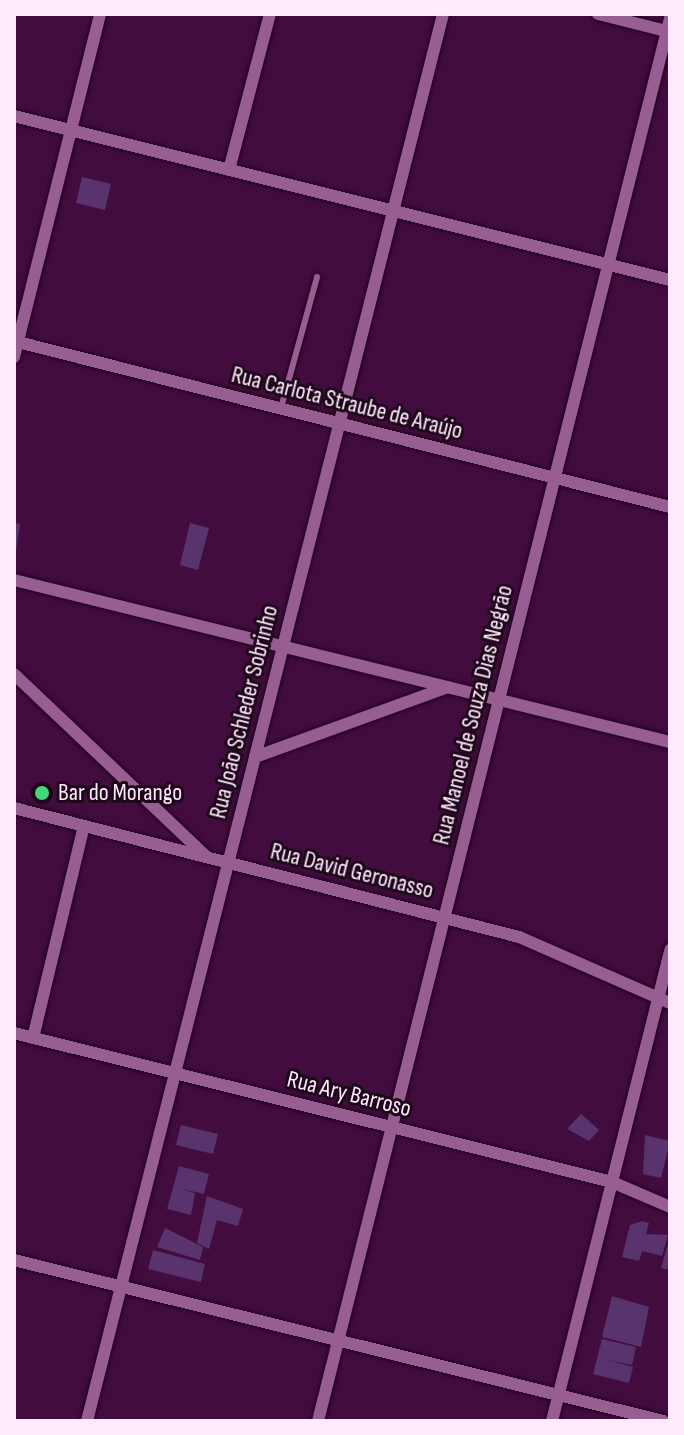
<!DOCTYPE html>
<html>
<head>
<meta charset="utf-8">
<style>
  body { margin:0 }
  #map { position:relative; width:684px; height:1435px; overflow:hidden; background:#420d3e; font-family:"Sofia Sans Condensed",sans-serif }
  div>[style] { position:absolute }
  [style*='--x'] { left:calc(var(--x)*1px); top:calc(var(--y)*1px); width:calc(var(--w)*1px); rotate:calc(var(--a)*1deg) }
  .building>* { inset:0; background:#58336d }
  .roads { filter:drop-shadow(0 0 2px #230020) drop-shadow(0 0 2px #230020) }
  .service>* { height:6px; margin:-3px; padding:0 3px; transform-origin:3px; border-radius:3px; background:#985e91 }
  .minor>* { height:12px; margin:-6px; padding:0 6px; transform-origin:6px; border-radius:6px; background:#985e91 }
  .dots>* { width:22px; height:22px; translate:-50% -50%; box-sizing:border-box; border:4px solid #1d071a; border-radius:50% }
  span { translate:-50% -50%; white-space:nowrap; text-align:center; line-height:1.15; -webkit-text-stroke:6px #1d071a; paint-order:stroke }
  .street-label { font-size:24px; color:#ffeafb }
  .poi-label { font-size:24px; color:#ffeafb }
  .left { translate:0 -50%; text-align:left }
  .frame { position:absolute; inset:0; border:16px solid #ffeafb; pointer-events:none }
</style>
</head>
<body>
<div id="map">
  <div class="building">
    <div style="clip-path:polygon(82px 177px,111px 184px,105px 210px,76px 203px)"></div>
    <div style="clip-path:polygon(14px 523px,20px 524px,16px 551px,14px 551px)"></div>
    <div style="clip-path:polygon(190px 523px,209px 528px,198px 570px,180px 565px)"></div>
    <div style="clip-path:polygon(581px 1114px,599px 1130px,589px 1141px,567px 1129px)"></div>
    <div style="clip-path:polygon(181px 1125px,218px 1134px,213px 1154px,176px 1145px)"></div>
    <div style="clip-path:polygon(645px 1135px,670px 1141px,661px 1178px,643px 1174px)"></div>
    <div style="clip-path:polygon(179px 1166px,209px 1174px,204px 1194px,178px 1188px,195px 1193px,191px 1215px,167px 1209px)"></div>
    <div style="clip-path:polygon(207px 1196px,243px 1209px,238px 1226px,217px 1220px,209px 1249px,197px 1243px)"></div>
    <div style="clip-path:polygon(642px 1221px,649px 1223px,646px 1234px,668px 1235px,662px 1256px,642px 1251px,639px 1261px,622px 1257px,630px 1225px)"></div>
    <div style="clip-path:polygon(165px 1228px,203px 1247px,200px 1260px,157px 1247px)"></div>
    <div style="clip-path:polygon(669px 1240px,670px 1240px,670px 1270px,661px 1268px)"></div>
    <div style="clip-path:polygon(153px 1250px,205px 1264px,201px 1282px,148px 1269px)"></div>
    <div style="clip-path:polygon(612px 1296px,649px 1307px,641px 1347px,602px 1337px)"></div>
    <div style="clip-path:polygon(602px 1339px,636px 1347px,632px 1365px,607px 1360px,633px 1367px,629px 1383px,593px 1374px)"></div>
  </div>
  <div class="roads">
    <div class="service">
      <div style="--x:281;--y:408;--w:136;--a:-74.6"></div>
    </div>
    <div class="minor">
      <div style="--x:598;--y:14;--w:74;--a:14"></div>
      <div style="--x:14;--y:116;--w:676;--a:14.04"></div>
      <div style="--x:229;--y:170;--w:161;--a:-75.3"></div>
      <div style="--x:14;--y:341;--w:677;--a:14.2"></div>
      <div style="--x:14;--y:357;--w:354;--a:-75.9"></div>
      <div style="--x:14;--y:580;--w:676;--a:13.87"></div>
      <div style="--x:14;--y:674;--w:265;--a:43.5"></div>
      <div style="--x:255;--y:757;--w:205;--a:-19.9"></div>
      <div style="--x:14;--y:808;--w:521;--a:14.33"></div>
      <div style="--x:519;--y:937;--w:165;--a:23.6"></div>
      <div style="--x:14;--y:1033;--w:616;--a:13.99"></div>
      <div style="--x:612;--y:1182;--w:63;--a:23.3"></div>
      <div style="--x:33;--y:1038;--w:218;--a:-76.5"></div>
      <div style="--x:14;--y:1260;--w:669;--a:13.93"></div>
      <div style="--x:87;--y:1421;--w:1451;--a:-75.8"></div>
      <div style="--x:318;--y:1421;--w:1446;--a:-75.91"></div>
      <div style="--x:552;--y:1421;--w:486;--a:-75.9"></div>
    </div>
  </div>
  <div class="dots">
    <div style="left:42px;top:793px;background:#44d77a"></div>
  </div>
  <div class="street-label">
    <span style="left:347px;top:403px;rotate:14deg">Rua Carlota Straube de Araújo</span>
    <span style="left:244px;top:712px;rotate:-76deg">Rua João Schleder Sobrinho</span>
    <span style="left:473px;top:715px;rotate:-76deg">Rua Manoel de Souza Dias Negrão</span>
    <span style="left:352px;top:871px;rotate:14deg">Rua David Geronasso</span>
    <span style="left:349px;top:1094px;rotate:14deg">Rua Ary Barroso</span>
  </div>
  <div class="poi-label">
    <span class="left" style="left:58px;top:793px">Bar do Morango</span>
  </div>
  <div class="frame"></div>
</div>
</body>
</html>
